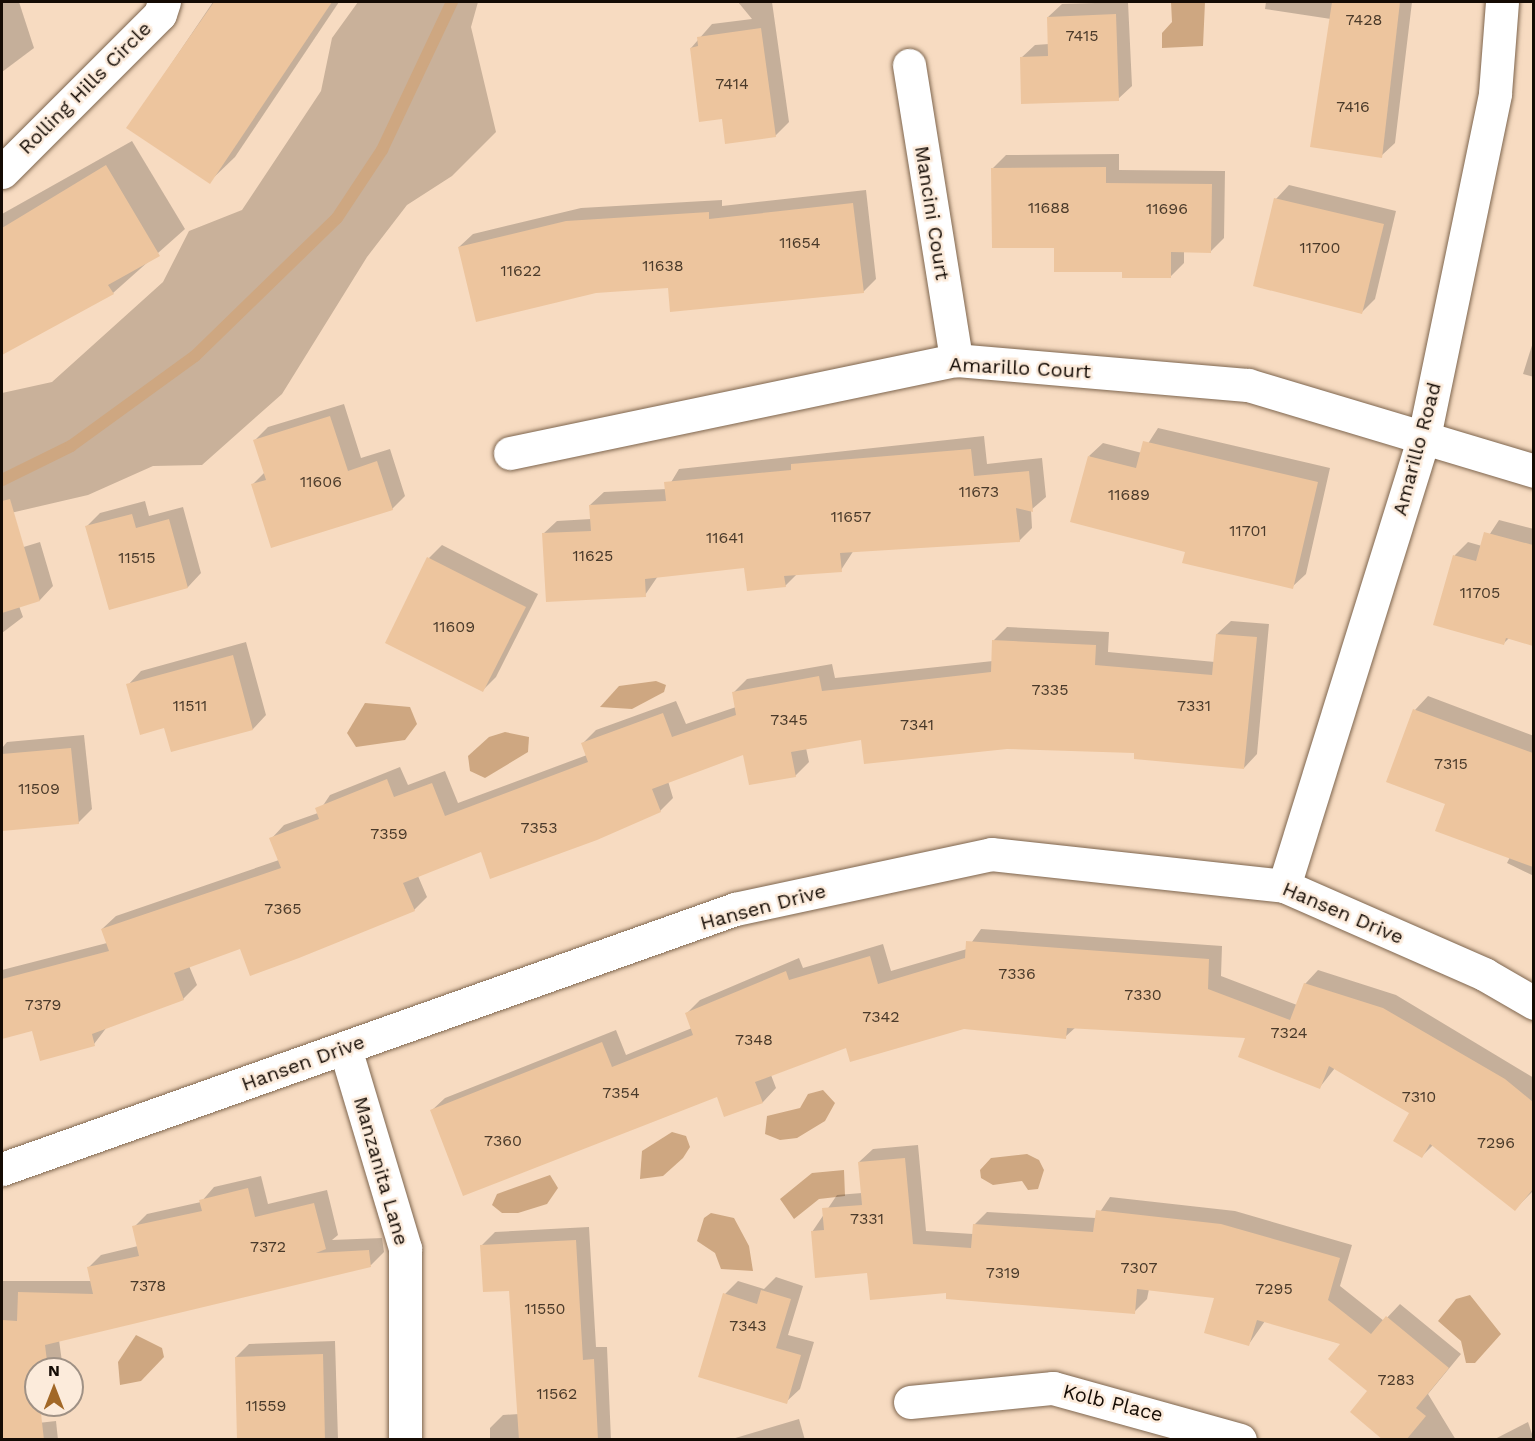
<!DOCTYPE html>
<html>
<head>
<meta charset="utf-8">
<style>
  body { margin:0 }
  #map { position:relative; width:1535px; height:1441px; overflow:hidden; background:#f7dbc1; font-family:"Work Sans",sans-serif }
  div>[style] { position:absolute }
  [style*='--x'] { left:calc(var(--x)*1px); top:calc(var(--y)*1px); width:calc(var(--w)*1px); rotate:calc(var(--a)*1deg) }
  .green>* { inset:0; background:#c9b19a }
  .water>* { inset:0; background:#cea781 }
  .shadow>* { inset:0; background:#0003 }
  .stream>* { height:12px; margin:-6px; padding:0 6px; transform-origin:6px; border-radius:6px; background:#cea781 }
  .building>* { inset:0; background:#edc59e }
  .roads { filter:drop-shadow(0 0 2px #7e664f) drop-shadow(0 0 2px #7e664f) }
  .minor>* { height:33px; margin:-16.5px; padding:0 16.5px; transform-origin:16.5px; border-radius:16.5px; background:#fff }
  span { translate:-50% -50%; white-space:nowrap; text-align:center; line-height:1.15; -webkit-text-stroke:5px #fcebdb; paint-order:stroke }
  .number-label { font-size:16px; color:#4a3a2a }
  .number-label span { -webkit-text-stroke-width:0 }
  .street-label { font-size:20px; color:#140b04 }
  .frame { position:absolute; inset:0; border:3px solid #140b04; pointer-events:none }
  .north { position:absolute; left:24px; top:1357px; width:60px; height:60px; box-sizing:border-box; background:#fcebdb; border:2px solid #9f9185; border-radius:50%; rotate:0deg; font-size:16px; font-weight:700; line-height:24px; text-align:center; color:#140b04 }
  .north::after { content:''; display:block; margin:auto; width:21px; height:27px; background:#a26827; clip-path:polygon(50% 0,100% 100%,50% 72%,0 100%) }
</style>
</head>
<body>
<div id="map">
  <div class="green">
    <div style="clip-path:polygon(358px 2px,478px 2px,471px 27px,496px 132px,452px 176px,407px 205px,367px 257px,282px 394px,202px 465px,153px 466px,88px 495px,2px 515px,2px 393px,52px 382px,163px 282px,189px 231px,242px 210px,321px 91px,332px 38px)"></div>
  </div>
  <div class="water">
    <div style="clip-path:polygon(1171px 2px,1205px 2px,1203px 46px,1162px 48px,1162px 33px,1172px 22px)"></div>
    <div style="clip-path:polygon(656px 681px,666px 685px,664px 692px,632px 709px,600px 707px,619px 686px)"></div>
    <div style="clip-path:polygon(365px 703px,410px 707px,417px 724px,405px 740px,356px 747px,347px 733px)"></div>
    <div style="clip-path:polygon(505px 732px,529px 737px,528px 752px,485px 778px,470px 771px,468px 756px,489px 737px)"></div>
    <div style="clip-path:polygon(823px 1090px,835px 1103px,825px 1121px,797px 1138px,780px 1140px,765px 1134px,767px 1116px,800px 1108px,808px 1094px)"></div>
    <div style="clip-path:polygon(672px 1132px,686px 1136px,690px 1147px,683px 1158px,663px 1176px,640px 1179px,642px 1151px)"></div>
    <div style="clip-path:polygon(1027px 1154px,1039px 1160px,1044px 1170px,1038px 1189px,1028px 1190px,1022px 1181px,993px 1185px,981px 1178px,980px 1170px,991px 1158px)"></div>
    <div style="clip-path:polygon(844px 1170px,845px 1196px,819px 1199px,794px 1219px,780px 1199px,812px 1173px)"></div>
    <div style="clip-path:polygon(550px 1175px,558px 1188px,547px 1204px,518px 1213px,502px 1213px,492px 1205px,497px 1194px)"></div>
    <div style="clip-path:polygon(711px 1213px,734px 1218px,749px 1246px,753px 1271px,721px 1269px,715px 1253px,697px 1241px,704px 1218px)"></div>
    <div style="clip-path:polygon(1470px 1295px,1501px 1334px,1475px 1363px,1466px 1363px,1461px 1341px,1438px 1321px,1456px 1299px)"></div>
    <div style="clip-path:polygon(136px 1335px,162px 1348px,164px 1357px,141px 1381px,120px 1385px,118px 1362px)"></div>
  </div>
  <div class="shadow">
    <div style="clip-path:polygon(2px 2px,19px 2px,34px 48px,2px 72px)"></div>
    <div style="clip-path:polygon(213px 2px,339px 2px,235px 157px,209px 182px,128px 128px)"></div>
    <div style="clip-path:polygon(738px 2px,772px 2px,789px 122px,775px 136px,723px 118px,691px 48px,712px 24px,752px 19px)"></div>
    <div style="clip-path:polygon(1128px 2px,1132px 86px,1118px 99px,1021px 58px,1035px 45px,1049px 44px,1048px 17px,1062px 4px)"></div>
    <div style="clip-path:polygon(1266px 2px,1412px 2px,1395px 143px,1381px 156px,1331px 19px,1265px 9px)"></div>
    <div style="clip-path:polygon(132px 141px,185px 229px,113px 293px,2px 352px,2px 214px)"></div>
    <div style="clip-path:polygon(1119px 154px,1119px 170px,1225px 171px,1224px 238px,1211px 251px,1184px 251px,1184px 263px,1170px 277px,1124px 271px,1055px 247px,993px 168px,1006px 155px)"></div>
    <div style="clip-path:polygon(1289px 185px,1396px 211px,1375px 299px,1361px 313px,1276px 199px)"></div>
    <div style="clip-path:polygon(866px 190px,876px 279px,863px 292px,669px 286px,459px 247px,473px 234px,581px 208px,722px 200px,722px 206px)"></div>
    <div style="clip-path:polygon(1534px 339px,1534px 377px,1523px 374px)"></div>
    <div style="clip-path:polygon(344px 404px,361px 458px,390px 449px,405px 496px,392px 509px,252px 485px,265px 472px,255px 440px,268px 427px)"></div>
    <div style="clip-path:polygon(1158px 428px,1330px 468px,1306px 574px,1292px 587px,1187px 551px,1089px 456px,1103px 443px,1142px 453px)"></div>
    <div style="clip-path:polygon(984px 436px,987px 464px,1042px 458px,1046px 497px,1031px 510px,1032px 528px,1019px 541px,854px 550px,841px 570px,797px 574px,785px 586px,745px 567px,658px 576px,645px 595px,543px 534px,557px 521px,591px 519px,590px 505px,604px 492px,667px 489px,679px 469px)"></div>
    <div style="clip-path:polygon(145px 501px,149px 516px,183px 507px,201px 573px,188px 587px,110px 608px,87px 526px,100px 513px)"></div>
    <div style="clip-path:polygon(1499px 520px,1534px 529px,1534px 645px,1510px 637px,1504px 643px,1435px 624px,1455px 555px,1468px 542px,1482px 546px)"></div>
    <div style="clip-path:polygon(40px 542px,53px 586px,40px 600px,19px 606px,23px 617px,2px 633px,2px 544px,4px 553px)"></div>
    <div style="clip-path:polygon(442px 545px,538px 594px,496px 677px,483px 690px,429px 558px)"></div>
    <div style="clip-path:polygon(1231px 621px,1269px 624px,1257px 754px,1244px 768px,1136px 752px,862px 738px,806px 748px,809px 762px,795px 776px,745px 753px,668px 781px,673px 798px,660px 811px,482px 850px,418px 876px,427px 897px,414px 910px,241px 947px,189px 966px,197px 985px,183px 999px,107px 1027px,94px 1044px,33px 1030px,2px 1038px,2px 970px,107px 943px,102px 929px,116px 916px,279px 860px,271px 839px,284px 825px,318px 813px,330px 795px,400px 767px,408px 785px,445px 771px,458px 803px,587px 755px,583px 743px,596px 730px,676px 701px,686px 724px,736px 707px,734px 692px,747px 679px,832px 664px,835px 678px,993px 661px,994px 640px,1007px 627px,1109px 632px,1108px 652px,1215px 662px,1217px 634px)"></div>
    <div style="clip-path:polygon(246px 642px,266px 715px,253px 729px,172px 751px,165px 726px,128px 685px,141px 671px)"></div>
    <div style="clip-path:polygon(1428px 696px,1534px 736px,1534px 876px,1507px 863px,1510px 857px,1447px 803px,1388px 781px,1415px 710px)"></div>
    <div style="clip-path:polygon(84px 735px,92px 809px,78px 823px,2px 830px,2px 748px,7px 742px)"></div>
    <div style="clip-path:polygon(981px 929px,1222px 946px,1221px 976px,1297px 1005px,1305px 984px,1318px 970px,1396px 995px,1534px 1078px,1534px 1190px,1515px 1209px,1434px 1144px,1422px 1156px,1411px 1112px,1335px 1068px,1320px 1087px,1247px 1037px,1076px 1027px,1065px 1037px,964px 1028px,847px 1046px,771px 1075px,776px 1088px,763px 1102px,725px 1115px,718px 1095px,431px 1111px,445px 1098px,616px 1030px,626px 1055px,692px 1028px,687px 1013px,700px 1000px,799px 958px,803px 968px,883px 944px,891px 971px,967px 949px)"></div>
    <div style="clip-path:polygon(918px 1145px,926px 1231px,973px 1234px,974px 1225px,987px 1212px,1096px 1218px,1110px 1197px,1235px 1211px,1352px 1245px,1340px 1286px,1384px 1321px,1400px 1304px,1461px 1354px,1428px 1394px,1456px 1440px,1385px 1440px,1369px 1391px,1342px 1344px,1265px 1321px,1249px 1344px,1216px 1297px,1149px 1289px,1147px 1299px,1134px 1312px,948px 1291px,869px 1272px,812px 1232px,837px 1195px,862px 1193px,859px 1162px,873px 1149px)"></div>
    <div style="clip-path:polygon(261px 1176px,268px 1204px,327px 1190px,338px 1235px,332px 1240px,382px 1238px,384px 1252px,371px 1265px,59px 1340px,63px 1369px,36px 1369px,36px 1384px,2px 1383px,2px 1281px,91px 1281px,88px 1268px,101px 1255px,138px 1246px,134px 1227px,147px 1214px,201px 1202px,214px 1187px)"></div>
    <div style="clip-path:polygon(589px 1227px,596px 1347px,607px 1347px,611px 1440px,490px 1440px,490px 1428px,503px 1415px,519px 1414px,511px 1289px,482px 1245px,495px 1232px)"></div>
    <div style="clip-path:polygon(776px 1277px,803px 1286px,788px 1335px,814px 1342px,800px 1389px,786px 1402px,725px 1294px,738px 1281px,764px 1289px)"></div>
    <div style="clip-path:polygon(335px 1341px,338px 1440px,239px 1440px,236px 1357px,249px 1344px)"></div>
    <div style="clip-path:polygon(799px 1419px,805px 1440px,732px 1440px,732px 1439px)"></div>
    <div style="clip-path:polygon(56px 1421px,58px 1440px,2px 1440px,2px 1427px)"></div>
    <div style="clip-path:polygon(1528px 1422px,1534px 1440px,1493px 1440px)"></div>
  </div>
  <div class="stream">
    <div style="--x:2;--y:480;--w:77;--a:-26.2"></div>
    <div style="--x:71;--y:446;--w:153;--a:-36"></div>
    <div style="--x:195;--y:356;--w:198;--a:-44.2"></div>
    <div style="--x:337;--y:218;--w:82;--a:-56.5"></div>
    <div style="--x:382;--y:150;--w:164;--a:-64.7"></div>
  </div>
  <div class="building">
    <div style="clip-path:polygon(214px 2px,332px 2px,210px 184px,126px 128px)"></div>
    <div style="clip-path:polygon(1332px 2px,1400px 2px,1382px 158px,1310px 147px)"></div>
    <div style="clip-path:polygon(1116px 14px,1119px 101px,1021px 104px,1020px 57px,1048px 56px,1047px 17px)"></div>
    <div style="clip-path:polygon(761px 28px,776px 137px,725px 144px,722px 119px,699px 122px,690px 48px,698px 46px,697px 37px)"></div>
    <div style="clip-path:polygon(106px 165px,160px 256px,108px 285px,114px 294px,2px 355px,2px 228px)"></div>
    <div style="clip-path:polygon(1106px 167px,1106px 183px,1212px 184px,1211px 253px,1171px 252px,1171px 278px,1122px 278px,1122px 272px,1054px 272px,1054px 248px,992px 248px,991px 168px)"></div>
    <div style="clip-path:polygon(1274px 198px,1384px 224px,1362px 314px,1253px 286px)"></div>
    <div style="clip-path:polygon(853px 203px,864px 293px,670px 312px,668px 288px,596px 293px,476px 322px,458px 247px,566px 221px,709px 212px,709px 219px)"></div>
    <div style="clip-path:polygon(330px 416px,348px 471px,377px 461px,393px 510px,271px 548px,251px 484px,266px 480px,253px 440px)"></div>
    <div style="clip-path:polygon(1143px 441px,1318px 482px,1293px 589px,1182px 563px,1185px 552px,1070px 522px,1088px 456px,1136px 468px)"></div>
    <div style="clip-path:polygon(971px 449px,974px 476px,1029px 471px,1033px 512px,1016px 508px,1020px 542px,840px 553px,842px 572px,784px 576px,786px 587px,747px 591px,744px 568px,645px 579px,646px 597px,546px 602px,542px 533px,591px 531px,589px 505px,666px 501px,664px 482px,791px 470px,791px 464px)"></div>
    <div style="clip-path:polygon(10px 499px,40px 601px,2px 613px,2px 501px)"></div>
    <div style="clip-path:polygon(132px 514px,136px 528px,169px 519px,188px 588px,109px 610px,85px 526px)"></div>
    <div style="clip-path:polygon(1484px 532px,1533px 545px,1533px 646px,1506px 638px,1504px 645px,1433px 625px,1453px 555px,1476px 561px)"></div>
    <div style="clip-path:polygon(427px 557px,526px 607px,483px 692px,385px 643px)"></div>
    <div style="clip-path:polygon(1216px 634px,1257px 637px,1244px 769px,1134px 759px,1134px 753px,1007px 749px,864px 764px,861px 740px,791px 752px,796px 777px,749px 785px,743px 755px,652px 789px,661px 812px,597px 840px,490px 879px,481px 852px,403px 883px,415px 911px,299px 958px,250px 976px,240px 949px,174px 973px,184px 1000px,92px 1034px,95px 1046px,40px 1061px,32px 1031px,2px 1039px,2px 979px,109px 951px,101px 929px,281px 868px,269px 838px,319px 819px,315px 808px,387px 779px,394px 797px,432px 783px,445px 816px,588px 762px,581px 743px,663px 713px,672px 737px,736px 715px,732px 692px,819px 676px,822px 691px,991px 672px,992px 640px,1096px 645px,1095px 665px,1212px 675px)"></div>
    <div style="clip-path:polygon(233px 655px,253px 730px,171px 752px,164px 728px,140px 735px,126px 684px)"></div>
    <div style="clip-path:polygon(1413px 709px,1533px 753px,1533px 867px,1435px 831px,1445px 804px,1386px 782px)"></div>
    <div style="clip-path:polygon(71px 748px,79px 824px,2px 831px,2px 754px)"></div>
    <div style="clip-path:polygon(966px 941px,1209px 959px,1208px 989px,1290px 1020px,1304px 983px,1383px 1008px,1505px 1079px,1533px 1102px,1533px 1189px,1515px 1211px,1430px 1144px,1422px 1158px,1393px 1141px,1409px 1113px,1329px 1066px,1320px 1089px,1238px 1057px,1245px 1038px,1067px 1028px,1066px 1039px,964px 1029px,850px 1062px,846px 1048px,755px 1082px,763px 1103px,724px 1117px,717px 1097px,463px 1196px,430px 1110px,602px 1042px,612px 1067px,693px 1035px,685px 1013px,786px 971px,789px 980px,870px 956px,878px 984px,965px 958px)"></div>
    <div style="clip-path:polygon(905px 1158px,913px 1244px,971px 1248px,973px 1224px,1093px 1232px,1096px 1210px,1221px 1224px,1340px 1258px,1328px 1300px,1371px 1334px,1386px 1316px,1449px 1368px,1416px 1408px,1426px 1416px,1406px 1440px,1383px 1440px,1350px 1412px,1367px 1391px,1328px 1359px,1340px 1344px,1257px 1320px,1249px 1346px,1204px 1333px,1214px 1298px,1137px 1289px,1135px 1314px,946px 1299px,946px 1293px,870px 1300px,867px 1273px,815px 1278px,811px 1231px,824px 1230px,822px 1208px,862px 1205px,858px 1162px)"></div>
    <div style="clip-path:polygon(248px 1188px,255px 1217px,314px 1203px,326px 1249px,316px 1253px,369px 1250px,371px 1267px,45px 1345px,48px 1369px,36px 1369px,44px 1440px,2px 1440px,2px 1320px,17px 1321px,18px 1292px,93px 1294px,87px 1267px,139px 1256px,132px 1226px,202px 1211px,199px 1200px)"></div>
    <div style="clip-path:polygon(576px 1240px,583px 1360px,594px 1359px,598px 1440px,519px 1440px,509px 1291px,483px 1292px,480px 1245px)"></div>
    <div style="clip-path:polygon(761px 1290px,791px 1299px,776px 1348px,801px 1355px,787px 1404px,698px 1377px,723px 1293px,757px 1304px)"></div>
    <div style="clip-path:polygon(323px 1354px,325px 1440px,237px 1440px,235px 1357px)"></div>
  </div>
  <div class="roads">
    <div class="minor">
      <div style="--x:909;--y:65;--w:299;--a:80.9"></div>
      <div style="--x:2;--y:172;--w:223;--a:-45"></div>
      <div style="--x:160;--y:14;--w:13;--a:-72"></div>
      <div style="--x:510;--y:453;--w:456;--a:-11.8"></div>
      <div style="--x:956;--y:360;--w:293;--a:4.9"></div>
      <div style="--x:1248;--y:385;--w:299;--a:16.7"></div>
      <div style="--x:1284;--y:886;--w:470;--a:-72.7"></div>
      <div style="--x:1424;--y:437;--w:351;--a:-78.3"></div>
      <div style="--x:1495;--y:93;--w:91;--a:-85.6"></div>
      <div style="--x:345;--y:1048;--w:209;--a:73.3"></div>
      <div style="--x:405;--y:1248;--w:192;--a:90"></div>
      <div style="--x:2;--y:1169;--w:778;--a:-19.53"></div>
      <div style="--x:735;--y:909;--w:262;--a:-12.1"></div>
      <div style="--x:991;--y:854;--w:295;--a:6.2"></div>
      <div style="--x:1284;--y:886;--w:219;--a:23.7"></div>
      <div style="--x:1484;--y:974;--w:58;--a:30.1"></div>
      <div style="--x:910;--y:1402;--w:144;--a:-5.6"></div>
      <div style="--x:1053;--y:1388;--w:194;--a:15.5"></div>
    </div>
  </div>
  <div class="number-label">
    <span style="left:1364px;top:20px">7428</span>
    <span style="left:1082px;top:36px">7415</span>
    <span style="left:732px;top:84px">7414</span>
    <span style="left:1353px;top:107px">7416</span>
    <span style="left:1049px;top:208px">11688</span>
    <span style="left:1167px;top:209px">11696</span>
    <span style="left:800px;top:243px">11654</span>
    <span style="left:1320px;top:248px">11700</span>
    <span style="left:663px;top:266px">11638</span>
    <span style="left:521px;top:271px">11622</span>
    <span style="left:321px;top:482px">11606</span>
    <span style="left:979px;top:492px">11673</span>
    <span style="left:1129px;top:495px">11689</span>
    <span style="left:851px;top:517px">11657</span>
    <span style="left:1248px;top:531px">11701</span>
    <span style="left:725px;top:538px">11641</span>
    <span style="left:593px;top:556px">11625</span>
    <span style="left:137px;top:558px">11515</span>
    <span style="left:1480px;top:593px">11705</span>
    <span style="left:454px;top:627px">11609</span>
    <span style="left:1050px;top:690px">7335</span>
    <span style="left:190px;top:706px">11511</span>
    <span style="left:1194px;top:706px">7331</span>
    <span style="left:789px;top:720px">7345</span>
    <span style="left:917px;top:725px">7341</span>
    <span style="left:1451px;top:764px">7315</span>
    <span style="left:39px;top:789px">11509</span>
    <span style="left:539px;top:828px">7353</span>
    <span style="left:389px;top:834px">7359</span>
    <span style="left:283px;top:909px">7365</span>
    <span style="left:1017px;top:974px">7336</span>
    <span style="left:1143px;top:995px">7330</span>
    <span style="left:43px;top:1005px">7379</span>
    <span style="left:881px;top:1017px">7342</span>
    <span style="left:1289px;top:1033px">7324</span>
    <span style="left:754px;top:1040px">7348</span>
    <span style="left:621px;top:1093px">7354</span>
    <span style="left:1419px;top:1097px">7310</span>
    <span style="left:503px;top:1141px">7360</span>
    <span style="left:1496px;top:1143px">7296</span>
    <span style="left:867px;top:1219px">7331</span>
    <span style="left:268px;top:1247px">7372</span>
    <span style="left:1139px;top:1268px">7307</span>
    <span style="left:1003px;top:1273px">7319</span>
    <span style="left:148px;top:1286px">7378</span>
    <span style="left:1274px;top:1289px">7295</span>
    <span style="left:545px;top:1309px">11550</span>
    <span style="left:748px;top:1326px">7343</span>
    <span style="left:1396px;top:1380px">7283</span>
    <span style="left:557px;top:1394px">11562</span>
    <span style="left:266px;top:1406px">11559</span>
  </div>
  <div class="street-label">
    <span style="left:85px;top:88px;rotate:-45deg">Rolling Hills Circle</span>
    <span style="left:932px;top:213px;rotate:81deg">Mancini Court</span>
    <span style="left:1020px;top:368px;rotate:3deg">Amarillo Court</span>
    <span style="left:1417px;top:449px;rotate:-75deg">Amarillo Road</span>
    <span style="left:763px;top:907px;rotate:-15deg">Hansen Drive</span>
    <span style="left:1343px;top:913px;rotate:23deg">Hansen Drive</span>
    <span style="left:303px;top:1063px;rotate:-20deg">Hansen Drive</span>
    <span style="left:381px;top:1171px;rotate:74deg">Manzanita Lane</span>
    <span style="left:1113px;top:1403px;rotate:14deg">Kolb Place</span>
  </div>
  <div class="frame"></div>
  <div class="north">N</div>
</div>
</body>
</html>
